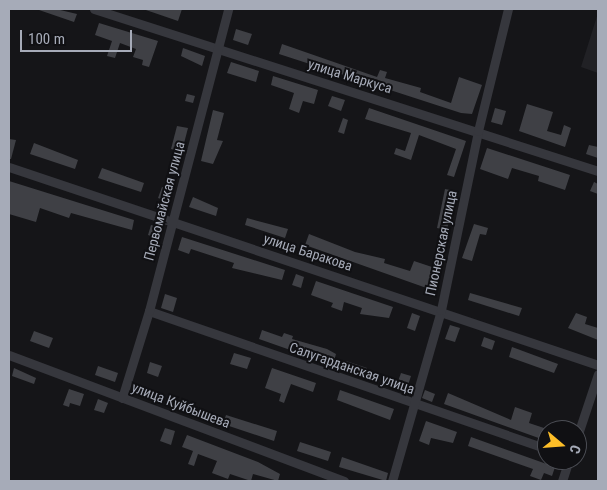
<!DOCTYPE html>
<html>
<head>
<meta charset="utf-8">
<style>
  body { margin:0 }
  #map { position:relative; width:607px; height:490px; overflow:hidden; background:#151518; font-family:"Roboto Condensed",sans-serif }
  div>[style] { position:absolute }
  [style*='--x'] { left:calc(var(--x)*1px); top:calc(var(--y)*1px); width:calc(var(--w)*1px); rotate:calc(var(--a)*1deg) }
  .built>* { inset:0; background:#212125 }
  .building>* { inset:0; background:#3f4045 }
  .minor>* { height:9px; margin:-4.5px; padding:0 4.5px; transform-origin:4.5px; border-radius:4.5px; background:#36373d }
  span { translate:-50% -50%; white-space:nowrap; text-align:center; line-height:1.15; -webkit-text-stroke:4px #101013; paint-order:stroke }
  .street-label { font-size:14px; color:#a6abb8 }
  .frame { position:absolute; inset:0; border:10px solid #a6abb8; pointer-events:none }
  .north { position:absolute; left:537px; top:420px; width:50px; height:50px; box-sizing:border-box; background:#101013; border:1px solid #4c4e55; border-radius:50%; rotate:108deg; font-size:14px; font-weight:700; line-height:20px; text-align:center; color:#a6abb8 }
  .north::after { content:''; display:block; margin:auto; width:18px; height:22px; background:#fdbe28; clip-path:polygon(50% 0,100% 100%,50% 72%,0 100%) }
  .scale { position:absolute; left:20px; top:30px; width:112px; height:22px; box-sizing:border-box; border:2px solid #a6abb8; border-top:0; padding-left:6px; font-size:15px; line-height:18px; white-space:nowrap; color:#a6abb8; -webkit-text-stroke:4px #101013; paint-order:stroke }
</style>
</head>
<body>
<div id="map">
  <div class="built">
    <div style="clip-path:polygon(598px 13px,598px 73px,581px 67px)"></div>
  </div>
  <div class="building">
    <div style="clip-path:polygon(56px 9px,77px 14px,74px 22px,39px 10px)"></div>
    <div style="clip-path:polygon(143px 9px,182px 9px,178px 21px)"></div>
    <div style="clip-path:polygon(99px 23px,158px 41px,149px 67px,142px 65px,143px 60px,133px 57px,136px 49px,120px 43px,115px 58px,107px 56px,112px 41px,95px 35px)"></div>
    <div style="clip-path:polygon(236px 29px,252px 34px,248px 45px,233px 40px)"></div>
    <div style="clip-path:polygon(282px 44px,377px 77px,380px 70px,387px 72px,385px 78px,421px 88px,420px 92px,451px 103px,459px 77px,482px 85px,472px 114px,461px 113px,279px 54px)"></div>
    <div style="clip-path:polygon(183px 48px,205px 56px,202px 66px,181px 56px)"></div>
    <div style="clip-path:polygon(231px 62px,259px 71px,256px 82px,227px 73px)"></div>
    <div style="clip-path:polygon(273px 76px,318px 90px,314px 104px,303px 101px,299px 113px,289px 109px,294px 93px,271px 85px)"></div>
    <div style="clip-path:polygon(187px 94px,195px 96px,193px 103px,185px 101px)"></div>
    <div style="clip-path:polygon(332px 96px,345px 100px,341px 111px,328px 106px)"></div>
    <div style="clip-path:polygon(527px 104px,553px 112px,547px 131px,561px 135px,564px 125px,571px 128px,565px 147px,519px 131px)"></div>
    <div style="clip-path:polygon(369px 108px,466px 141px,454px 177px,447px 175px,456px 149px,419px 135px,411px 160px,394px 154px,396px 148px,405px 151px,411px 133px,365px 119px)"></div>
    <div style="clip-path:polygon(495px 108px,506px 111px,502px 125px,491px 122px)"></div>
    <div style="clip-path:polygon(213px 110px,224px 113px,217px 140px,223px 141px,213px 164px,201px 161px)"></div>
    <div style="clip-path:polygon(343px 118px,348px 120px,344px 134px,338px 132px)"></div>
    <div style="clip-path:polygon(177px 126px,188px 128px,182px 151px,171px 149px)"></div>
    <div style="clip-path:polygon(9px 139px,16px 140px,11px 159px,9px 159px)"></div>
    <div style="clip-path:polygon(34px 143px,78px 160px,75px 169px,30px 154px)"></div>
    <div style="clip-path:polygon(589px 145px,598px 147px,598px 158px,586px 154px)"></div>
    <div style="clip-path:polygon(487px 148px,570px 175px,565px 190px,538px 181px,539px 176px,512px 168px,508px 179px,480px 169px)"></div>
    <div style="clip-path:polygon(102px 168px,144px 183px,141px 192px,98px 178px)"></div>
    <div style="clip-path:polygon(9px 181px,134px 220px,132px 230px,71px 213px,69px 218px,40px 208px,36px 222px,9px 214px)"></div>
    <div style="clip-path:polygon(594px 182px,598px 184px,598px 194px,590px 191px)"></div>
    <div style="clip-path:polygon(162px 187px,171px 190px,167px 201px,158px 198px)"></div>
    <div style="clip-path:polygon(445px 189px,455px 191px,447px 230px,437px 228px)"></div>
    <div style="clip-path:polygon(193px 197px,218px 208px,216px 216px,189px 207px)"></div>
    <div style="clip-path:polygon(247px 218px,288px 229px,285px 238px,245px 225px)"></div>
    <div style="clip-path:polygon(474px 224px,488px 228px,486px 235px,480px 234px,472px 261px,462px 258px)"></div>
    <div style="clip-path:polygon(151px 225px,160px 228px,157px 238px,148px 235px)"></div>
    <div style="clip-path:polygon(309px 234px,355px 252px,385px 259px,384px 263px,410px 271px,414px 261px,432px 267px,430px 273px,439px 276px,435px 291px,305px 245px)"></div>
    <div style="clip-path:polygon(182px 237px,285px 270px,282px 280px,232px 268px,234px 263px,191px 249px,189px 254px,178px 250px)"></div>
    <div style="clip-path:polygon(296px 274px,304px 277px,301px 288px,292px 285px)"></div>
    <div style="clip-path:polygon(316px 281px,393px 307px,389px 318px,360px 314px,362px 308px,344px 302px,342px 311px,331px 307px,333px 303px,311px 295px)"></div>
    <div style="clip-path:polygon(470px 293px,522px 308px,519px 316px,468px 300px)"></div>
    <div style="clip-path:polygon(165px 294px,177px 298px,173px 312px,161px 308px)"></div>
    <div style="clip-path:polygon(412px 313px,420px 316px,415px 331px,407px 328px)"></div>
    <div style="clip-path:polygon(576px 313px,587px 317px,585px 324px,598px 328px,598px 340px,568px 328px)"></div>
    <div style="clip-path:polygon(450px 325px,460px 328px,455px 342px,445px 339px)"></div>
    <div style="clip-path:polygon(262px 330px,282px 337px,284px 333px,293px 336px,292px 339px,327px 349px,336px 354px,333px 365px,259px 339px)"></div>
    <div style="clip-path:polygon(34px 331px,53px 338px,49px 348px,30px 341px)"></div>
    <div style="clip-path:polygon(484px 337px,495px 341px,492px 350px,481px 346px)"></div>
    <div style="clip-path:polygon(512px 347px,558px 364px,554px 373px,509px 357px)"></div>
    <div style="clip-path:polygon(234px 353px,251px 358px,247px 369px,230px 364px)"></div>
    <div style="clip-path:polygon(346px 361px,367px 368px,364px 376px,344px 370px)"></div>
    <div style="clip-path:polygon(150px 362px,162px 366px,158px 377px,147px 373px)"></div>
    <div style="clip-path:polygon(98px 366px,118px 373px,115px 382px,95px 375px)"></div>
    <div style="clip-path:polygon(14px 368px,36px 378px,34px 384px,12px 376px)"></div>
    <div style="clip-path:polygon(272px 368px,316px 383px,313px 392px,291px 384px,284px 403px,279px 401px,281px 394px,265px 388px)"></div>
    <div style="clip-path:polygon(401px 373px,411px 376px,406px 391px,396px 387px)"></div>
    <div style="clip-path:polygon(69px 389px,84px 394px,80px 406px,70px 403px,69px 407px,63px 405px)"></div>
    <div style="clip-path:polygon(340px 390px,394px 409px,390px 420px,337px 400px)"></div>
    <div style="clip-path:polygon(425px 390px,435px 394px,432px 402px,422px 398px)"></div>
    <div style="clip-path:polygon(448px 393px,511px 420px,515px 407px,532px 413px,529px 423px,547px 429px,547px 441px,444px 404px)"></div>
    <div style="clip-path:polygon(98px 399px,108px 403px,104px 413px,94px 410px)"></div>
    <div style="clip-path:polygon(226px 415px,277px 431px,274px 441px,223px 424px)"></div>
    <div style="clip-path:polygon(426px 421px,457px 432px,453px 443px,431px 438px,429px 445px,419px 441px)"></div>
    <div style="clip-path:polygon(165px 428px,175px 431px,171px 445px,160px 441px)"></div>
    <div style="clip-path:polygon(187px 435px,258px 462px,280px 474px,278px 481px,253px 474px,251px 481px,230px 474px,228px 479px,212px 473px,217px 461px,198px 454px,194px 466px,188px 464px,193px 451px,182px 447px)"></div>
    <div style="clip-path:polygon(471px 437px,555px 467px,552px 476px,544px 473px,541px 480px,530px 476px,533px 469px,468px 446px)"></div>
    <div style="clip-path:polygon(300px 442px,331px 452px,328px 461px,297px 451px)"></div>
    <div style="clip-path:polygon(342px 457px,388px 473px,386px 481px,339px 467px)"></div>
  </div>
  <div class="minor">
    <div style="--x:94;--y:9;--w:529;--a:17.82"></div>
    <div style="--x:9;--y:167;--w:621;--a:18.58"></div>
    <div style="--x:149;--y:311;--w:421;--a:19.1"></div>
    <div style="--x:9;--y:355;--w:358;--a:20.6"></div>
    <div style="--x:122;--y:398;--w:91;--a:-72.8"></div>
    <div style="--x:149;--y:311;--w:312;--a:-75.3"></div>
    <div style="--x:577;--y:437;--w:66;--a:-71.6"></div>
    <div style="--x:392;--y:481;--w:178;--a:-74"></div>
    <div style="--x:441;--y:310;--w:183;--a:-78.3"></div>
    <div style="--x:478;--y:131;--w:126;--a:-76.2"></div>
    <div style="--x:562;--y:481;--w:22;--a:-72"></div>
  </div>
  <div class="street-label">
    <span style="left:350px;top:76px;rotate:17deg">улица Маркуса</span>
    <span style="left:164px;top:201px;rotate:-75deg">Первомайская улица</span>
    <span style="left:441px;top:243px;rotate:-78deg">Пионерская улица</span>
    <span style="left:308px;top:252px;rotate:18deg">улица Баракова</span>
    <span style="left:352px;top:368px;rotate:19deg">Салугарданская улица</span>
    <span style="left:181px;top:405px;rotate:21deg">улица Куйбышева</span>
  </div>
  <div class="frame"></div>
  <div class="north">С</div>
  <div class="scale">100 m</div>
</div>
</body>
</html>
